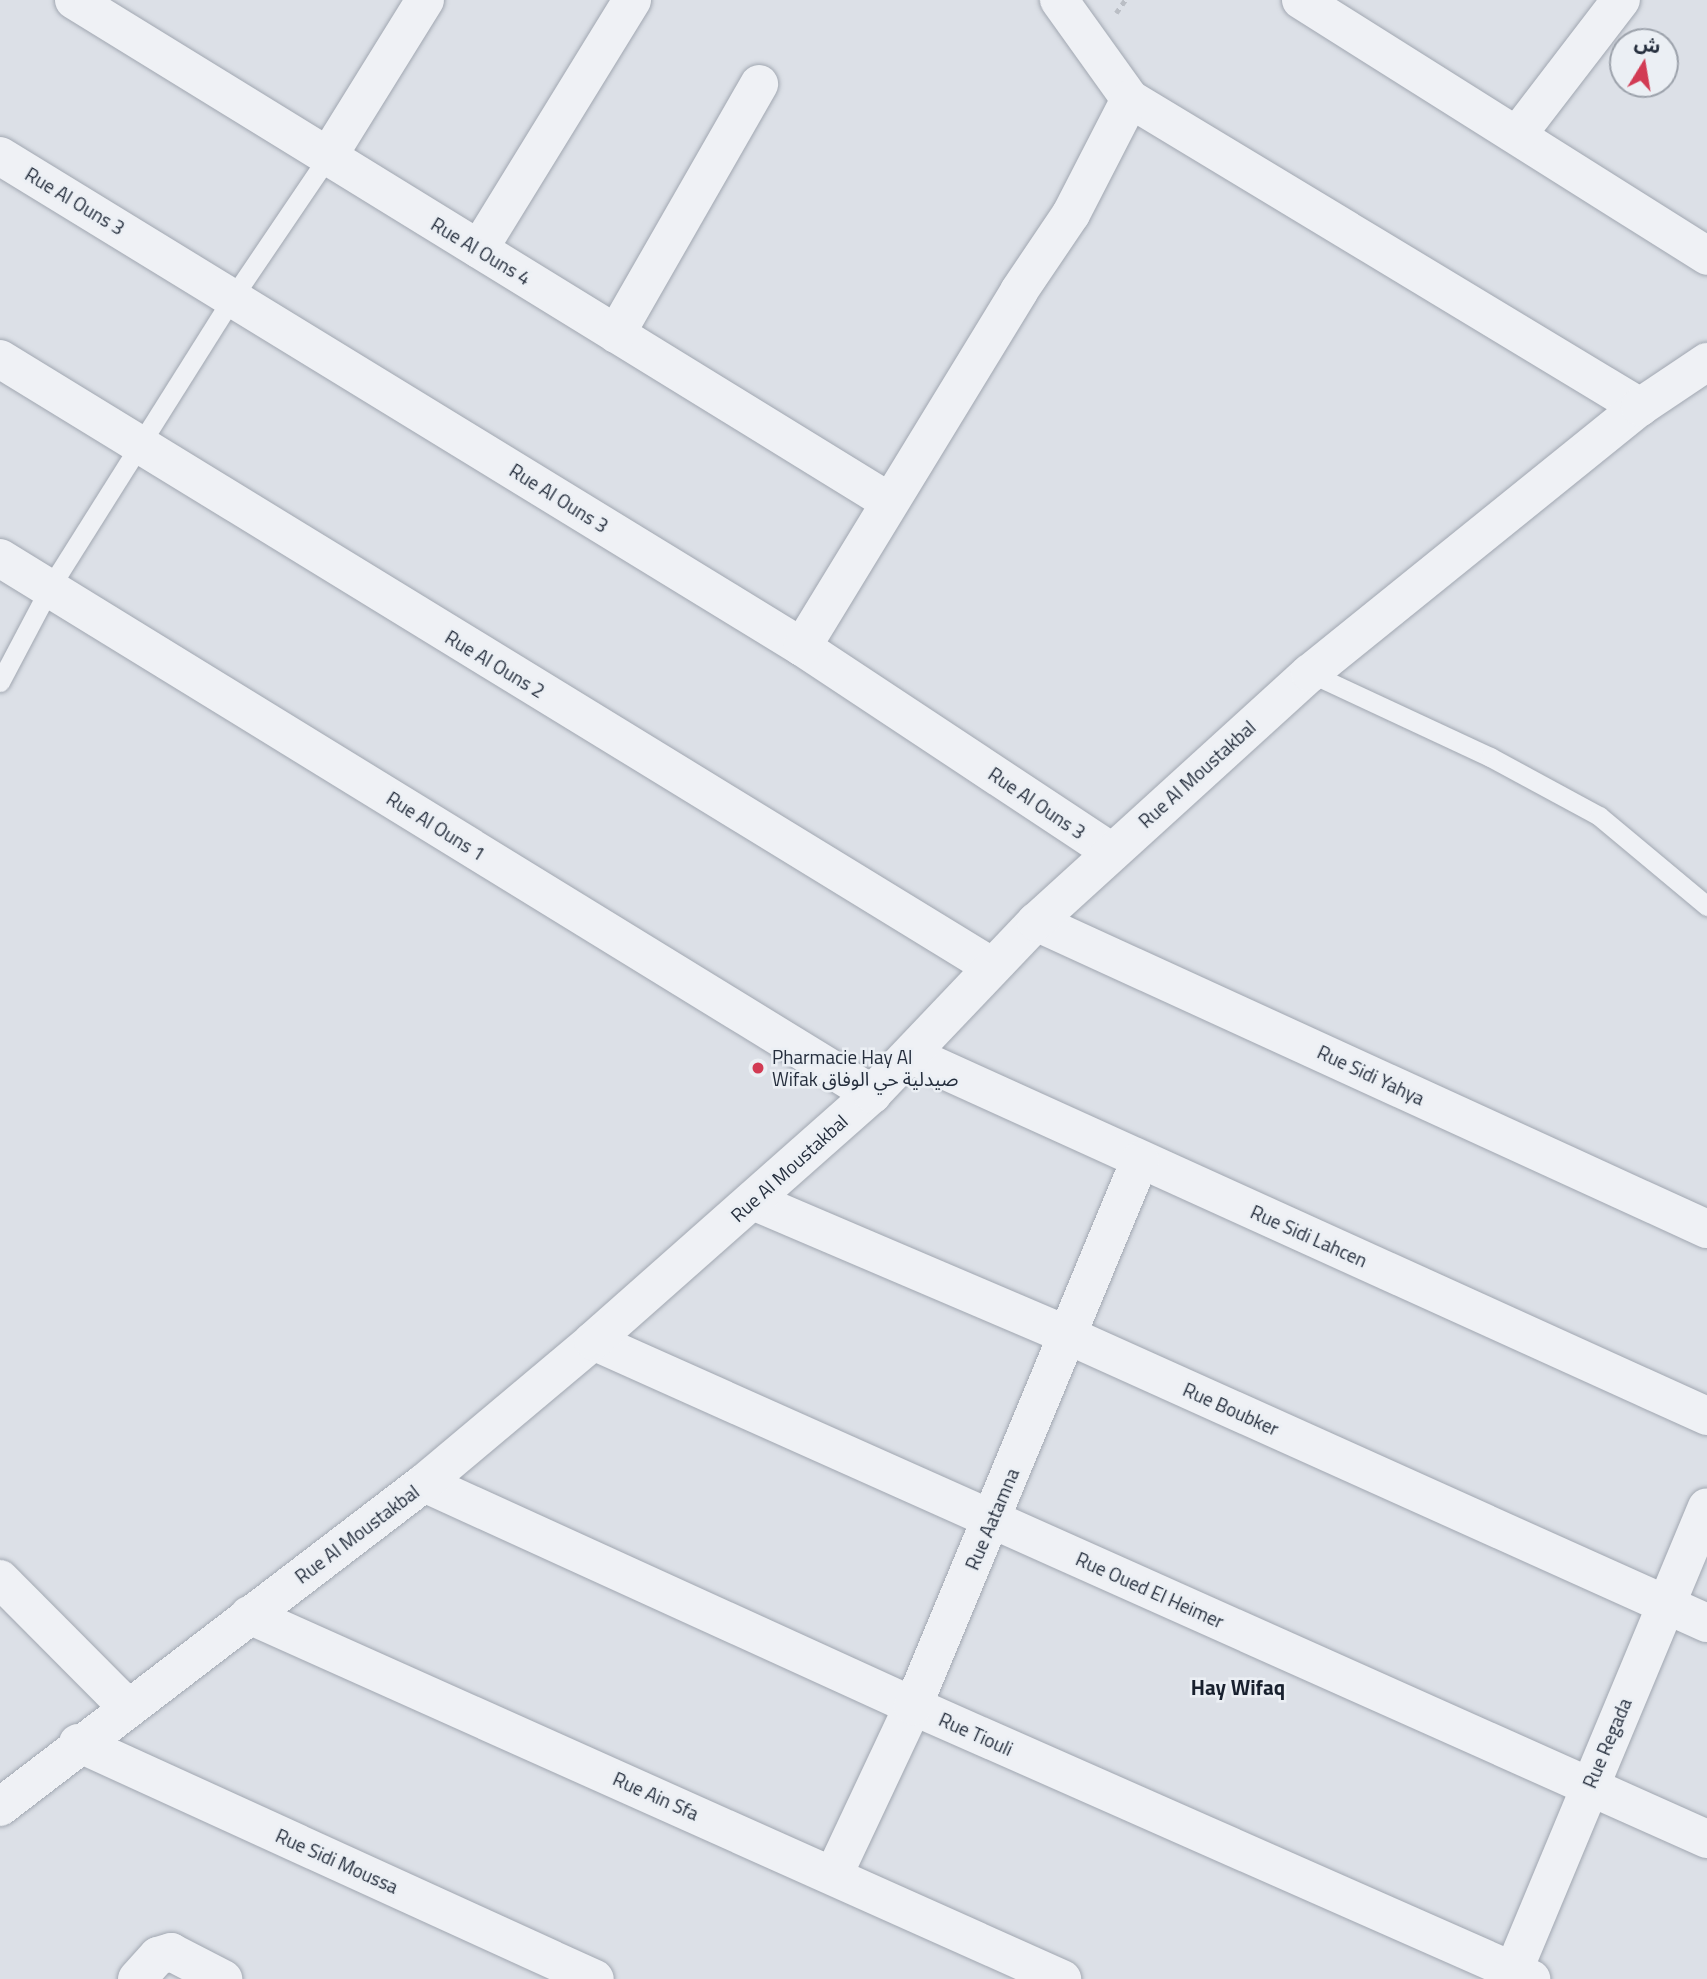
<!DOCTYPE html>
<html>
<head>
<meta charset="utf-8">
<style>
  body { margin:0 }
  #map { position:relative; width:1707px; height:1979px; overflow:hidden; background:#dce0e7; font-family:"Titillium Web","Noto Sans Arabic",sans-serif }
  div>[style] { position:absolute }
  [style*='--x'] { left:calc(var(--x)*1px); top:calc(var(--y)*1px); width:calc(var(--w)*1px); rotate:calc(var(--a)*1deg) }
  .path>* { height:4.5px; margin-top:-2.25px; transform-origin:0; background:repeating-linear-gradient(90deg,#babec5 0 5px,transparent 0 10px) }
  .roads { filter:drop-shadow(0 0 2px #a1a7b1) drop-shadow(0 0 2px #a1a7b1) }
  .lane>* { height:19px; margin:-9.5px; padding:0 9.5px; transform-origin:9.5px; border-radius:9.5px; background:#eff1f5 }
  .street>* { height:38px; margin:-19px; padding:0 19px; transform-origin:19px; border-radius:19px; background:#eff1f5 }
  .dots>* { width:19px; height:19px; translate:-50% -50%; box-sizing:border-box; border:4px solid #ebeff4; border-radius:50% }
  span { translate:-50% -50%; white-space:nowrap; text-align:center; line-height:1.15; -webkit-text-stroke:5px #ebeff4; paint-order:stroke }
  .street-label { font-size:19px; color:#252e3d }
  .poi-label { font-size:19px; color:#252e3d }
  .left { translate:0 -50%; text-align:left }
  .neighbourhood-label { font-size:21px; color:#18202e; font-weight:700 }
  .north { position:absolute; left:1609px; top:28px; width:70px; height:70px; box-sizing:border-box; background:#ebeff4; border:2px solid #9ca2ab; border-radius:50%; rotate:11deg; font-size:19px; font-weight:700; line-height:28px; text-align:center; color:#252e3d }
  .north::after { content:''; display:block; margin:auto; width:24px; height:32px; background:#d23b54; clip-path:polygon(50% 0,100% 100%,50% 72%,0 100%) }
</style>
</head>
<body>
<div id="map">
  <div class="path">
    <div style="--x:1116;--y:13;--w:16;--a:-55"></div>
  </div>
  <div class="roads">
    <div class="lane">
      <div style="--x:1310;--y:673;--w:199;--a:25"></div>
      <div style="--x:1490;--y:757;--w:124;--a:28.4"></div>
      <div style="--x:1599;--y:816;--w:141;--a:39.8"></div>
      <div style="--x:0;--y:682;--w:105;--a:-62.2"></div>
      <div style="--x:49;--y:589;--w:345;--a:-57.8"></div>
      <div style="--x:233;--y:297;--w:168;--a:-55.9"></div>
    </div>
    <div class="street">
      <div style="--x:74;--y:0;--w:956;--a:31.61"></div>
      <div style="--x:1059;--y:0;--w:122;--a:54.4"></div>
      <div style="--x:1130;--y:99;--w:596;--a:31.13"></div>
      <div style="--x:1301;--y:0;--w:480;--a:32.2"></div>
      <div style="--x:1518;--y:134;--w:169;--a:-52.5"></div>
      <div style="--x:0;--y:156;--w:940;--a:31.48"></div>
      <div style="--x:802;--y:647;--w:369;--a:33.5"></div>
      <div style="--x:327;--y:158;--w:186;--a:-58.2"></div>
      <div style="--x:479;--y:249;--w:292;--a:-58.4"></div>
      <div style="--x:616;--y:334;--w:288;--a:-60.2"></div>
      <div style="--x:0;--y:359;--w:1162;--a:31.49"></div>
      <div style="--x:0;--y:558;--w:1024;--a:31.58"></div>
      <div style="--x:802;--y:647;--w:417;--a:-58.6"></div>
      <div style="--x:1019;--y:291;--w:93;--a:-56"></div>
      <div style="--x:1071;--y:214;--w:129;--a:-62.8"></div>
      <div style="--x:1036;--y:922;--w:738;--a:24.59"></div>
      <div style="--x:911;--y:1055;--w:874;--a:24.4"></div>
      <div style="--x:753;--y:1201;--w:341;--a:23.1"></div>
      <div style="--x:1067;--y:1335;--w:702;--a:24.23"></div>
      <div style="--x:593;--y:1341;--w:1220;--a:24.09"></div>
      <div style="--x:424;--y:1483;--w:537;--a:24.51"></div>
      <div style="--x:913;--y:1706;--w:676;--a:23.83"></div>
      <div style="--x:0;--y:1579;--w:180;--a:45.2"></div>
      <div style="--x:249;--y:1615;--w:891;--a:24.12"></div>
      <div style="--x:78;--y:1743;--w:568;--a:24.54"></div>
      <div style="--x:0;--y:1807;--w:534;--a:-37.39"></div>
      <div style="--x:424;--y:1483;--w:221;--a:-40"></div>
      <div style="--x:593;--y:1341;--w:373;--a:-41.5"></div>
      <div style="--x:872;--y:1094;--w:238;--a:-46.4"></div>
      <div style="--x:1036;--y:922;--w:370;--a:-42.3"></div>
      <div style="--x:1310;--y:673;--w:424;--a:-38.9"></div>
      <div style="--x:1640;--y:407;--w:81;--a:-33.9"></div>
      <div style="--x:834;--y:1874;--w:186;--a:-64.8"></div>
      <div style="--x:913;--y:1706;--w:591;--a:-67.42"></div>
      <div style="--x:137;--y:1979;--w:31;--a:-48"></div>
      <div style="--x:158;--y:1956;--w:14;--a:-17"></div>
      <div style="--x:171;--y:1952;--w:59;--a:27.4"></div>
      <div style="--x:1510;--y:1979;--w:511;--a:-67.35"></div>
    </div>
  </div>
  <div class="dots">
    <div style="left:758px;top:1068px;background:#d23b54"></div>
  </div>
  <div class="street-label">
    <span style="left:75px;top:201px;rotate:31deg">Rue Al Ouns 3</span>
    <span style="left:481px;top:251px;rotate:31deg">Rue Al Ouns 4</span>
    <span style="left:559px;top:498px;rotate:32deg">Rue Al Ouns 3</span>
    <span style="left:495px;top:664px;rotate:31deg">Rue Al Ouns 2</span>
    <span style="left:1197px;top:774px;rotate:-42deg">Rue Al Moustakbal</span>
    <span style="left:1037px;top:803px;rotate:34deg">Rue Al Ouns 3</span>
    <span style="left:436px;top:826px;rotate:32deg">Rue Al Ouns 1</span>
    <span style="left:1371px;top:1075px;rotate:25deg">Rue Sidi Yahya</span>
    <span style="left:789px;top:1168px;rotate:-42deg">Rue Al Moustakbal</span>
    <span style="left:1309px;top:1236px;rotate:24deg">Rue Sidi Lahcen</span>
    <span style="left:1231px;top:1409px;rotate:24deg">Rue Boubker</span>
    <span style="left:992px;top:1519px;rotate:-67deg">Rue Aatamna</span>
    <span style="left:357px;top:1534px;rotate:-37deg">Rue Al Moustakbal</span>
    <span style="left:1150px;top:1590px;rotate:24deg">Rue Oued El Heimer</span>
    <span style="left:976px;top:1734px;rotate:24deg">Rue Tiouli</span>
    <span style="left:1607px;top:1743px;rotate:-67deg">Rue Regada</span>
    <span style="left:656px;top:1796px;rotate:24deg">Rue Ain Sfa</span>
    <span style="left:337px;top:1861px;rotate:24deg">Rue Sidi Moussa</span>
  </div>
  <div class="poi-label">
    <span class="left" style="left:772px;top:1068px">Pharmacie Hay Al<br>Wifak صيدلية حي الوفاق</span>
  </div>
  <div class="neighbourhood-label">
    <span style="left:1238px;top:1687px">Hay Wifaq</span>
  </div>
  <div class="north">ش</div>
</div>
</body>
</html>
